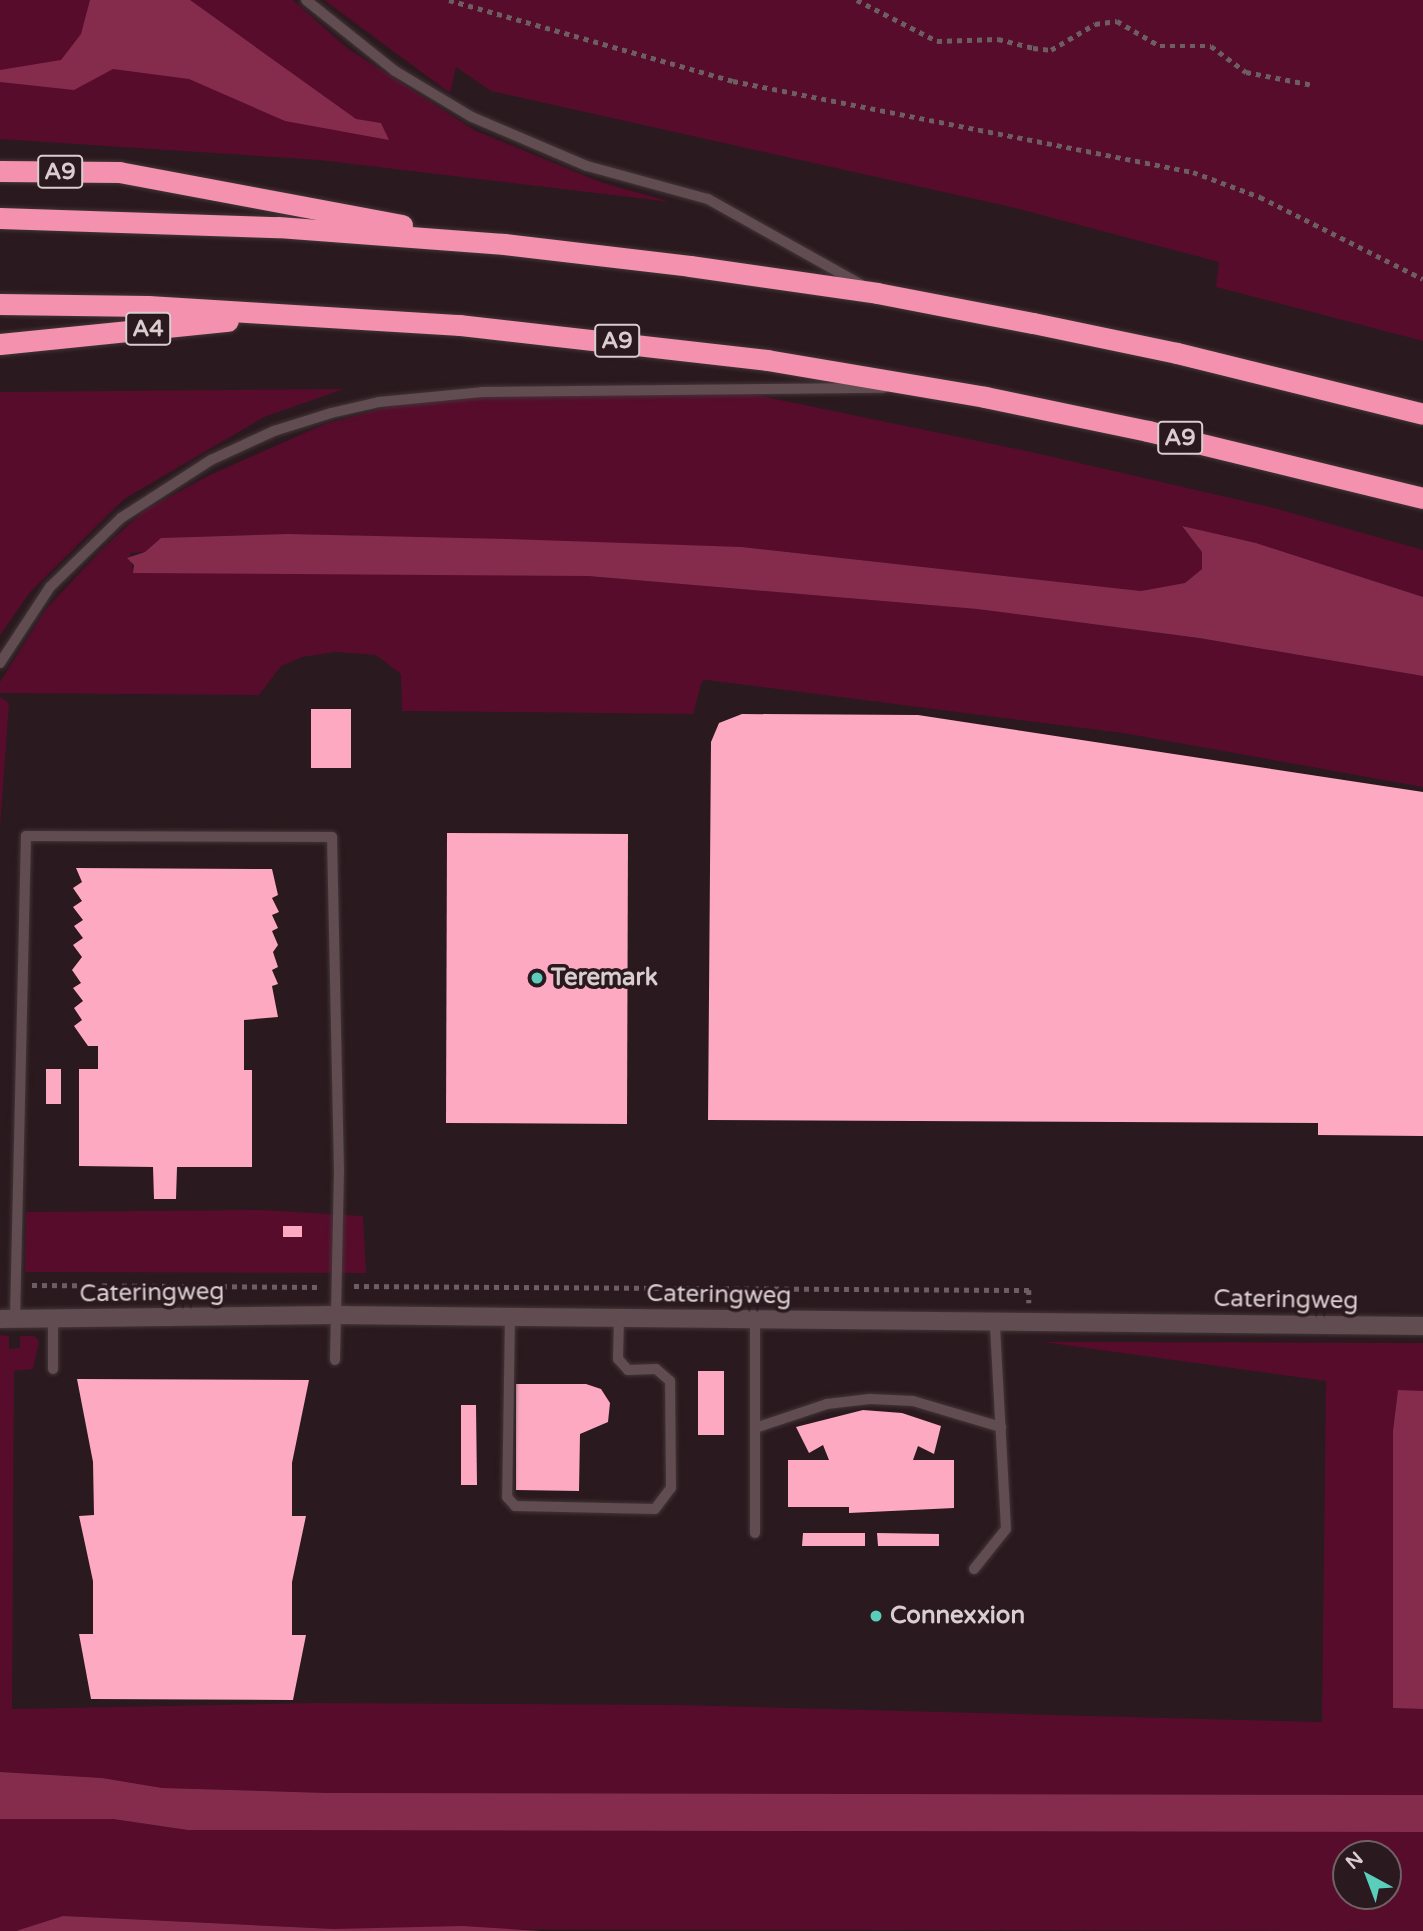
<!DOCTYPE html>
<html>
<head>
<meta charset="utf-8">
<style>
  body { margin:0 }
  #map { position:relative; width:1423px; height:1931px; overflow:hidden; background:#2a191e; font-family:"Varela Round",sans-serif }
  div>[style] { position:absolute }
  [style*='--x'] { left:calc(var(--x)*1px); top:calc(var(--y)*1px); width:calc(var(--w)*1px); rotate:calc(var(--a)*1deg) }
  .green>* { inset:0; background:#570c2c }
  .water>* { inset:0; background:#852c4d }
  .building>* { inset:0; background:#fca9c1 }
  .path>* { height:4.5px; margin-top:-2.25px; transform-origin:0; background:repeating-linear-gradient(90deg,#6d5e62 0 5px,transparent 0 10px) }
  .roads { filter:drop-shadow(0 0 2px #423538) drop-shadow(0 0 2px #423538) }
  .service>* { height:10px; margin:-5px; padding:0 5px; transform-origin:5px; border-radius:5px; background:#604c51 }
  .minor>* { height:18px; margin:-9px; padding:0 9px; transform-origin:9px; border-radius:9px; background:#604c51 }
  .motorway>* { height:21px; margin:-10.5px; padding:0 10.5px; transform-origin:10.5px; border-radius:10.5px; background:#f391af }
  .dots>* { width:19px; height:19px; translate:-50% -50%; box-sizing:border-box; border:4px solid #2a191e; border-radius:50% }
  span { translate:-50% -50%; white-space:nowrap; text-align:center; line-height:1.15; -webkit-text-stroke:7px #2a191e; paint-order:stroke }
  .shield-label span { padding:2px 5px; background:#2a191e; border:2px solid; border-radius:5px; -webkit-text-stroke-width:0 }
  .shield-label { font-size:23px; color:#d9cdd0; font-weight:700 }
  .poi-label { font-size:24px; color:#d9cdd0; font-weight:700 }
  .left { translate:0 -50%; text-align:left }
  .street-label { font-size:24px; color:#d9cdd0 }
  .north { position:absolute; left:1332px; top:1840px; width:70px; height:70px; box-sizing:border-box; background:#2a191e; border:2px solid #706165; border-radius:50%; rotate:319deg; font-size:19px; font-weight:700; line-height:28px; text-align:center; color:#d9cdd0 }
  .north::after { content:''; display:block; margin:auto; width:24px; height:32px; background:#5bcebb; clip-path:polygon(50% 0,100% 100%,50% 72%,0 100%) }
</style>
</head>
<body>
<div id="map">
  <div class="green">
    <div style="clip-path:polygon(0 0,293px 0,347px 48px,474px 130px,600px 182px,671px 202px,319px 160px,0 139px)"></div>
    <div style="clip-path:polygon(324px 0,1423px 0,1423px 341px,1216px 287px,1219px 262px,1011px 207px,491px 91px,456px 67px,450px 93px)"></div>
    <div style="clip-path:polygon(344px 389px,264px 417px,124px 499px,30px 592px,0 635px,0 392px)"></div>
    <div style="clip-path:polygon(486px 390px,742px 392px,1027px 451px,1274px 508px,1423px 550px,1423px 597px,1256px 543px,1182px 527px,1202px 552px,1202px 569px,1185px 583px,1141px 591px,742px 547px,288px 534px,161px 538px,145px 552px,130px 553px,133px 572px,588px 576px,977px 609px,1199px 638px,1423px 676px,1423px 787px,1123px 733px,706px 680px,702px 681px,693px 714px,402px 711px,401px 674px,376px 655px,335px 652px,302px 657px,281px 666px,259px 695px,0 693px,0 682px,46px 609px,102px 549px,145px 510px,210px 475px,325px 424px,400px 404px)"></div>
    <div style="clip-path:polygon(0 697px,9px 703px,0 827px)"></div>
    <div style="clip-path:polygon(263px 1210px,363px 1216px,366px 1273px,25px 1272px,26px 1212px)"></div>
    <div style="clip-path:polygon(0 1335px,9px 1336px,9px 1349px,20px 1348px,20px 1336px,34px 1336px,39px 1341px,33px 1369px,14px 1371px,12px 1709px,313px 1703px,679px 1705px,1322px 1722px,1326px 1381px,1043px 1342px,1423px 1343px,1423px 1391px,1398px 1391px,1393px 1431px,1393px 1708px,1423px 1709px,1423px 1795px,327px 1793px,162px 1788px,102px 1778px,0 1772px)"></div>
    <div style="clip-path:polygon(evenodd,0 1819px,113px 1819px,188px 1830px,1423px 1832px,1423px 1931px,334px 1929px,63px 1916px,16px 1931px,0 1931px,0 1819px,1346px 1854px,1388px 1854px,1388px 1896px,1346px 1896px,1346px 1854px)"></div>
  </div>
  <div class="water">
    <div style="clip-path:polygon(90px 0,190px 0,356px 119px,381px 123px,389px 140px,285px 121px,189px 79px,113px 69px,74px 90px,0 82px,0 70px,61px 60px,81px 34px)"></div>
    <div style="clip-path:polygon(1182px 526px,1256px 543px,1423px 597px,1423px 676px,1199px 638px,977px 609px,588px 576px,133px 573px,134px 565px,127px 558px,145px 552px,161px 538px,288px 534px,507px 539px,742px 547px,1141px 591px,1185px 583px,1202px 569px,1202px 552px)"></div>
    <div style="clip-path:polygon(1398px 1390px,1423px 1391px,1423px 1709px,1393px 1708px,1393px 1431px)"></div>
    <div style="clip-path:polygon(0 1772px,102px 1778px,162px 1788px,327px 1793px,1423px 1795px,1423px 1832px,188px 1830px,113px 1819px,0 1819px)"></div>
    <div style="clip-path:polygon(63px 1916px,334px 1929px,462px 1926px,541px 1931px,16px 1931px)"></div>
  </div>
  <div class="building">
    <div style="clip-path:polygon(311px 709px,351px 709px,351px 768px,311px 768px)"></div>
    <div style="clip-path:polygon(742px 714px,918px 715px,1423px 792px,1423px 1136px,1318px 1135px,1318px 1123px,708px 1120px,711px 742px,719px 723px)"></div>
    <div style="clip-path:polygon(447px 833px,628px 834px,627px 1124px,446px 1123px)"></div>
    <div style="clip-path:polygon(76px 868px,272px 869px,278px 895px,272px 898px,279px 912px,272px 915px,278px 928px,272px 931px,278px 945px,273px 952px,278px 967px,272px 970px,278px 984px,272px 986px,278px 1017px,244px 1020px,244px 1070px,252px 1070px,252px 1167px,177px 1167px,176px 1199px,154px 1199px,153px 1167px,79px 1166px,79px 1069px,98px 1069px,98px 1046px,88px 1046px,74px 1026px,82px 1020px,74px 1008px,83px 1001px,73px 988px,81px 983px,72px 970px,82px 957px,73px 945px,83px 938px,74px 926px,83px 920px,73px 907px,82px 901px,73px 888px,82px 882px)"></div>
    <div style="clip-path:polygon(46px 1069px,61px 1069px,61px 1104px,46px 1104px)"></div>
    <div style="clip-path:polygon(283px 1226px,302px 1226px,302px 1237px,283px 1237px)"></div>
    <div style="clip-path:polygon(698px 1371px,724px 1371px,724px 1435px,698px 1435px)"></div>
    <div style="clip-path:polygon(77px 1379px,309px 1380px,292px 1463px,292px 1516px,306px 1516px,292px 1582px,292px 1635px,306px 1635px,293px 1700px,91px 1699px,79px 1634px,93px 1634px,93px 1581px,79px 1516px,94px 1515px,93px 1462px)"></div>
    <div style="clip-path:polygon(516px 1384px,586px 1384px,601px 1389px,610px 1403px,608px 1422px,580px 1434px,579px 1491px,516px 1490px)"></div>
    <div style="clip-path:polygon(461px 1405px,476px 1405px,477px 1485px,461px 1485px)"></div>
    <div style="clip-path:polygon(863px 1410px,902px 1413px,941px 1426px,934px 1454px,918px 1446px,913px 1460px,954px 1460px,954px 1508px,849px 1513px,849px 1507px,788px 1507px,788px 1460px,829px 1460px,823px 1445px,809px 1453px,796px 1427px)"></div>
    <div style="clip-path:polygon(803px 1533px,865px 1533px,865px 1546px,802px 1546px)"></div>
    <div style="clip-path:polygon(877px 1533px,939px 1534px,939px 1546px,878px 1546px)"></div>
  </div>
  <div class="path">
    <div style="--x:449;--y:0;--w:295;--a:15.9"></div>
    <div style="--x:733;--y:81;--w:469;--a:11.2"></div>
    <div style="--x:1193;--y:172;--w:72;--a:20.5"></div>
    <div style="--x:1260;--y:197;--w:182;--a:26.7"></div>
    <div style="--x:857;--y:0;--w:90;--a:27.1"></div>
    <div style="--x:937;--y:41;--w:61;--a:-1.9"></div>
    <div style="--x:998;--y:39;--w:36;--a:14"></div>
    <div style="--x:1033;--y:48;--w:18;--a:6"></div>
    <div style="--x:1051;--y:50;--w:51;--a:-30.6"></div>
    <div style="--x:1095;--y:24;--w:22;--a:-8"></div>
    <div style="--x:1117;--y:21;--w:50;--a:30.2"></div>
    <div style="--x:1160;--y:46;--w:51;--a:0"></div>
    <div style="--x:1211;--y:46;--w:44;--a:36.6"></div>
    <div style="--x:1246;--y:72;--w:68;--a:11"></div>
    <div style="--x:32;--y:1285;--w:289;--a:0.4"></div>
    <div style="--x:354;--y:1286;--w:675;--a:0.34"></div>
    <div style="--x:1029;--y:1290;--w:13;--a:90"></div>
  </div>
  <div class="roads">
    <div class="service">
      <div style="--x:306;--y:0;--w:114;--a:38.6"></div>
      <div style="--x:395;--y:71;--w:90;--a:30.9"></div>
      <div style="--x:472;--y:117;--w:125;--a:23.1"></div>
      <div style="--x:587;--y:166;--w:125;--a:15.3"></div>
      <div style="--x:708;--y:199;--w:176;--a:29.2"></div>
      <div style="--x:0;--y:663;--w:91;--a:-56.7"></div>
      <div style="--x:50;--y:587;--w:99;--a:-44.2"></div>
      <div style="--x:121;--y:518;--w:107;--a:-32.8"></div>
      <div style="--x:211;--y:460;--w:69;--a:-24.7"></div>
      <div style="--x:274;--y:431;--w:60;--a:-17.5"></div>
      <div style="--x:331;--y:413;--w:49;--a:-12.9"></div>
      <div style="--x:379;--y:402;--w:103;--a:-5.5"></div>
      <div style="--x:482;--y:392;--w:402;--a:-0.6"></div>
      <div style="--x:510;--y:1316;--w:181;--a:90.9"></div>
      <div style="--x:507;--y:1497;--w:12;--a:48"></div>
      <div style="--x:515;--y:1506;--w:140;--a:1.2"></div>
      <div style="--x:655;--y:1509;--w:26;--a:-53"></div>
      <div style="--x:671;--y:1488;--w:107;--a:-90.5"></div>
      <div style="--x:670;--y:1381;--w:18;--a:-139"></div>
      <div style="--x:656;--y:1369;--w:28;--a:178"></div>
      <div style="--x:628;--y:1370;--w:15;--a:-132"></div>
      <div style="--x:618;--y:1359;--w:41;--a:-88.6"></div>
      <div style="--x:15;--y:1319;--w:483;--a:-88.7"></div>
      <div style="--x:26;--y:836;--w:306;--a:0.2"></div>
      <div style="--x:332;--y:837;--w:333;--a:88.8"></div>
      <div style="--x:339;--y:1170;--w:190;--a:91.2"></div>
      <div style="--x:53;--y:1319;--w:50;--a:90"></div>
      <div style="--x:755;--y:1428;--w:76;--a:-18.4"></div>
      <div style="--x:827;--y:1404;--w:43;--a:-6.6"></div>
      <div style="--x:870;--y:1399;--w:43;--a:2.7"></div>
      <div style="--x:913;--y:1401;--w:92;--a:16.5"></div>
      <div style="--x:755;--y:1533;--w:213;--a:-90"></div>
      <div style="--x:974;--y:1569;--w:51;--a:-51.3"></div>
      <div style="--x:1006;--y:1529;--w:206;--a:-93.1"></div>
    </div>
    <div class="minor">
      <div style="--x:0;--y:1319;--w:335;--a:-0.7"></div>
      <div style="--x:335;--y:1315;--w:1088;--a:0.58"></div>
    </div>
    <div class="motorway">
      <div style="--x:0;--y:171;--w:119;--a:0.5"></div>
      <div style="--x:119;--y:172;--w:288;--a:10.6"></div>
      <div style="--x:0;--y:218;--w:278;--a:1.9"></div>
      <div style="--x:278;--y:227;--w:227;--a:4.3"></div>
      <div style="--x:504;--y:244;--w:187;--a:6.7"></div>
      <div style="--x:690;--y:266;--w:189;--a:8.2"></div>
      <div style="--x:877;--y:293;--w:159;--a:10.9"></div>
      <div style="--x:1033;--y:323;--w:147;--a:11.8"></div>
      <div style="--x:1177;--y:353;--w:253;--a:13.9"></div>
      <div style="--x:0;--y:304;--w:148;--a:0.8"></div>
      <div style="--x:148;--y:306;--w:313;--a:3.5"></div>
      <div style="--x:460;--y:325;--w:309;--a:6.5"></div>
      <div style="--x:767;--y:360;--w:221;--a:9.6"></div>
      <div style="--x:985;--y:397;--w:167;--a:11.8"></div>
      <div style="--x:1148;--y:431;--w:283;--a:13.7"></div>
      <div style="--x:0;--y:344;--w:229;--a:-5.8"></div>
    </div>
  </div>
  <div class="dots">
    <div style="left:537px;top:978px;background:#5bcebb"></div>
    <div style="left:876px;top:1616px;background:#5bcebb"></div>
  </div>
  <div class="shield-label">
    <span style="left:60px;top:172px">A9</span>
    <span style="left:148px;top:329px">A4</span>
    <span style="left:617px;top:341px">A9</span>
    <span style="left:1180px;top:438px">A9</span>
  </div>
  <div class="poi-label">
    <span class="left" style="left:551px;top:978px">Teremark</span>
    <span class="left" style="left:890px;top:1616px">Connexxion</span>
  </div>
  <div class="street-label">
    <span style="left:152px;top:1293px;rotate:-1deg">Cateringweg</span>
    <span style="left:719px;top:1295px;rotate:1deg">Cateringweg</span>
    <span style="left:1286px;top:1300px;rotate:1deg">Cateringweg</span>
  </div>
  <div class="north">N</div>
</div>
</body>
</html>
